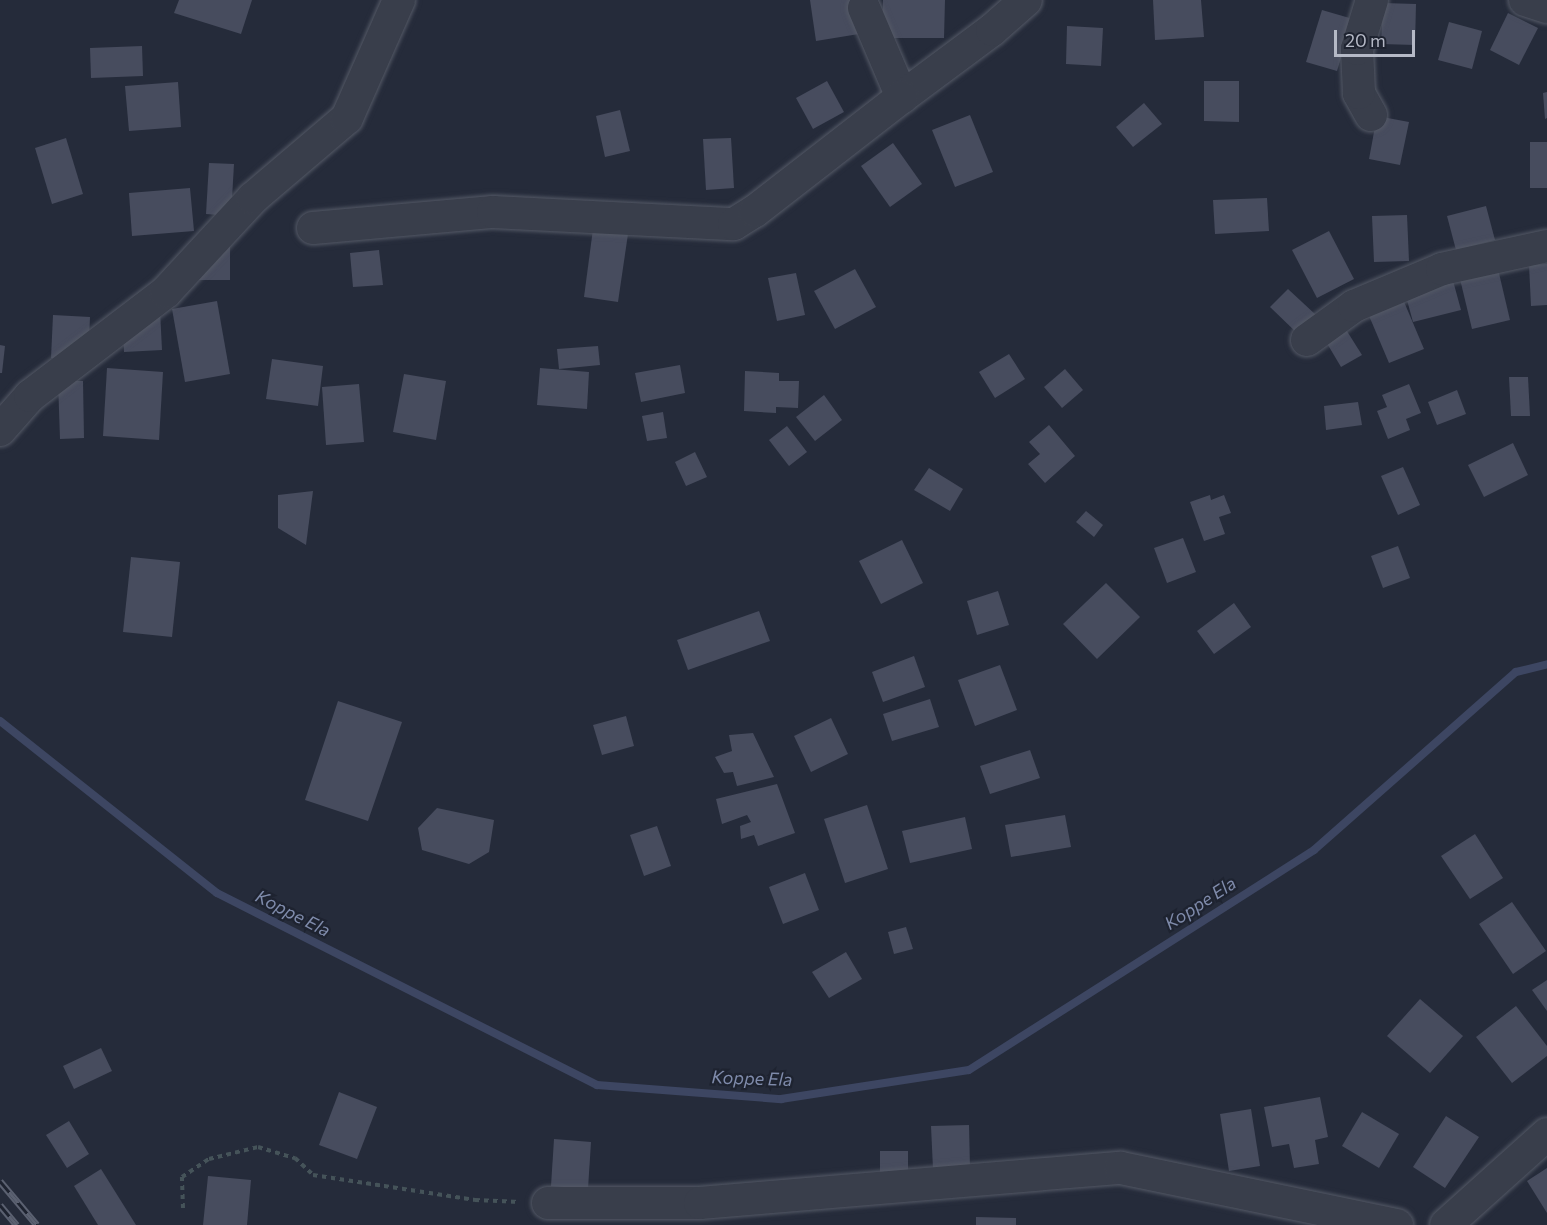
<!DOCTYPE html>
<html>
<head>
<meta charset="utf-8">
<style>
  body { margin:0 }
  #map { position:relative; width:1547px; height:1225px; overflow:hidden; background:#252b3a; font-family:Commissioner,sans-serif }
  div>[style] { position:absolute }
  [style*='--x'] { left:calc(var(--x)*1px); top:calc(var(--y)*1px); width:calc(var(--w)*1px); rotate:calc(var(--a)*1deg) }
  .stream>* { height:8px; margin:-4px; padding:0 4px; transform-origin:4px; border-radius:4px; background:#3d4662 }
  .building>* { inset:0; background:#474c5e }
  .path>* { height:4px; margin-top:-2px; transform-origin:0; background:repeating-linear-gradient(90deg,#455359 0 4.5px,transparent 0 9px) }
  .roads { filter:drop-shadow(0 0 2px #545966) drop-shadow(0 0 2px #545966) }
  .street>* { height:32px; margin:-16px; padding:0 16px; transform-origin:16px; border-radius:16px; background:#393e4b }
  .rail>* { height:7px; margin-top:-3.5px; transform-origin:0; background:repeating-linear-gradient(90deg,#1e2330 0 14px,#5b6171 0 28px); box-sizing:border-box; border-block:2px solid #5b6171 }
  span { translate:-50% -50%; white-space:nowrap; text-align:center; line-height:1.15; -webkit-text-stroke:4.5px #1e2330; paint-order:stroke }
  .water-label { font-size:18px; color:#7f8bab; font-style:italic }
  .scale { position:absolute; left:1334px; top:30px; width:81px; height:27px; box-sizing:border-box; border:3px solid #b5b9c6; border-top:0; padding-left:8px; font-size:18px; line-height:21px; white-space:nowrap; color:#b5b9c6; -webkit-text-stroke:4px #1e2330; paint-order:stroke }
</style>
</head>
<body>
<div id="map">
  <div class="stream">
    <div style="--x:0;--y:721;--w:277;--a:38.4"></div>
    <div style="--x:217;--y:893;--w:426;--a:26.8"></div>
    <div style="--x:597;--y:1085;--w:185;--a:4.4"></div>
    <div style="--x:781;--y:1099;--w:190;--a:-8.8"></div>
    <div style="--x:969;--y:1070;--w:409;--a:-32.5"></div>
    <div style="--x:1314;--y:850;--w:269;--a:-41.4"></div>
    <div style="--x:1516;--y:672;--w:32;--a:-14"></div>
  </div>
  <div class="building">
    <div style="clip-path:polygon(179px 0,252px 0,241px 34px,174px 13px)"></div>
    <div style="clip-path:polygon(810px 0,854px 0,859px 34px,816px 41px)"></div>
    <div style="clip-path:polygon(883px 0,945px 0,944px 38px,882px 38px)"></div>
    <div style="clip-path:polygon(1153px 0,1201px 0,1204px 37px,1155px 40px)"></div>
    <div style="clip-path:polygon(1383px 3px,1416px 4px,1415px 45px,1381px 44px)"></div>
    <div style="clip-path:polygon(1322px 10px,1353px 19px,1337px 71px,1306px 62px)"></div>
    <div style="clip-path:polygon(1508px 13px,1538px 28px,1519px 65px,1490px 50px)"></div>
    <div style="clip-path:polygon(1449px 22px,1482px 31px,1472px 69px,1438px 60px)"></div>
    <div style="clip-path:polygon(1067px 26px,1103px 28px,1101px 66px,1066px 64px)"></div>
    <div style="clip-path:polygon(142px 46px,143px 76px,91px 78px,90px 48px)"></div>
    <div style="clip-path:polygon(827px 81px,844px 112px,813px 129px,796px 98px)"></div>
    <div style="clip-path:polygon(1204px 81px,1239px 81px,1239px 122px,1204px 121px)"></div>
    <div style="clip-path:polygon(178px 82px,181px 127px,129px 131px,125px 86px)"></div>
    <div style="clip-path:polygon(1547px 92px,1547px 118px,1545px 119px,1543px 93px)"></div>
    <div style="clip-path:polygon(1144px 103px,1162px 124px,1133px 147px,1116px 127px)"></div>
    <div style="clip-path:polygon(620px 110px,630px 151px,605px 157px,596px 116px)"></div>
    <div style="clip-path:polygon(970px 115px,993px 172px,955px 187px,932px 130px)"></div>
    <div style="clip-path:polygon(1377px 116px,1409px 122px,1400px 165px,1369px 159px)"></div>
    <div style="clip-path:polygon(66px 138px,83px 194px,52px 204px,35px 148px)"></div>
    <div style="clip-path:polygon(731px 138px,734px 188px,706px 190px,703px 139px)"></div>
    <div style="clip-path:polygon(1530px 142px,1547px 142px,1547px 188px,1530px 188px)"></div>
    <div style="clip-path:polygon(893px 143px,922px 184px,890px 207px,861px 166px)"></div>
    <div style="clip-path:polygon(209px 163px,234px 164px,231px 216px,206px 214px)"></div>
    <div style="clip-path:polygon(190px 188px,194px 231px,132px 236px,129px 193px)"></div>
    <div style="clip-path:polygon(1267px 198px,1269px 231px,1215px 234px,1213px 200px)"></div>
    <div style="clip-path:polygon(1486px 206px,1495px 240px,1456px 250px,1447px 216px)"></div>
    <div style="clip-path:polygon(1407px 215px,1409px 261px,1374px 262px,1372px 216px)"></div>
    <div style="clip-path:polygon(593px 229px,628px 234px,618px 302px,584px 297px)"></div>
    <div style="clip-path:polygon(1329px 231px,1354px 279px,1317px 298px,1292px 250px)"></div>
    <div style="clip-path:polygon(230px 241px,230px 280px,198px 280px)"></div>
    <div style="clip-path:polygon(379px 250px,383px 285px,353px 287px,350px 253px)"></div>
    <div style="clip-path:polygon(1547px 264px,1547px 305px,1531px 306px,1529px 265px)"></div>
    <div style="clip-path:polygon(855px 269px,876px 307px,835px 329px,814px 291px)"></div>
    <div style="clip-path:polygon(1498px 269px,1510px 320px,1472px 329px,1460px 279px)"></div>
    <div style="clip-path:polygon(796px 273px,805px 315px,777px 321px,768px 278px)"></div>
    <div style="clip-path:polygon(1452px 277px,1461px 310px,1413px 322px,1404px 289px)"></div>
    <div style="clip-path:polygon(1288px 289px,1316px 315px,1298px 334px,1270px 307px)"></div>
    <div style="clip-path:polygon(1402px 297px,1424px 349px,1389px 363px,1367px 311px)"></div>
    <div style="clip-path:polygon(217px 301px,230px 374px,185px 382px,172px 309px)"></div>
    <div style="clip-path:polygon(160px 310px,162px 350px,124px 352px,122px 312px)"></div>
    <div style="clip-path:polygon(53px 315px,90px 317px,88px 361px,51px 358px)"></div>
    <div style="clip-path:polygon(1345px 328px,1362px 355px,1341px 367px,1325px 340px)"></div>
    <div style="clip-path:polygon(0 345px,5px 346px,2px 373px,0 373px)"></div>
    <div style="clip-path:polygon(598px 346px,600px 365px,559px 369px,557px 349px)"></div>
    <div style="clip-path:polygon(1009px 354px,1025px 379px,995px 398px,979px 372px)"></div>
    <div style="clip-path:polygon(272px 359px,323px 366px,318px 406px,266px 399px)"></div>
    <div style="clip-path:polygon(680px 365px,685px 393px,641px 402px,635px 373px)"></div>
    <div style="clip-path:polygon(107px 368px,163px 372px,159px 440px,103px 436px)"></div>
    <div style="clip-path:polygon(540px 368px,589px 372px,587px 409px,537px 405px)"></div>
    <div style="clip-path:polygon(1065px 369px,1083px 390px,1062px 408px,1044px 387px)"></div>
    <div style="clip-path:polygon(745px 371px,779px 373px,779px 381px,799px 381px,798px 408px,776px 407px,776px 413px,744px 411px)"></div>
    <div style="clip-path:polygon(404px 374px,446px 381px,436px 440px,393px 432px)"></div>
    <div style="clip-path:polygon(1509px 377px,1528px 377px,1530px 416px,1511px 416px)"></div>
    <div style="clip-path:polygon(58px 381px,83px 381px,84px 438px,60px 439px)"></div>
    <div style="clip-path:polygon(359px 384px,364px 442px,326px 445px,322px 387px)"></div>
    <div style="clip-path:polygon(1409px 384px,1421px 413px,1406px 419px,1410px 430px,1388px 439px,1377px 411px,1387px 407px,1382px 395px)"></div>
    <div style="clip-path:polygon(1457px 390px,1466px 414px,1437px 425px,1428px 402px)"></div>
    <div style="clip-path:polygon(824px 395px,842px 420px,815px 441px,796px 417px)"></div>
    <div style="clip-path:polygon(1358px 402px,1362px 425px,1326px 430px,1324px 406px)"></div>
    <div style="clip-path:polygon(663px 412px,667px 438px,647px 441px,642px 416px)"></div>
    <div style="clip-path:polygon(1049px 425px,1075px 456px,1045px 483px,1028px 464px,1040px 454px,1029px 442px)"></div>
    <div style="clip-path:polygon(787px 426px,807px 452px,789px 466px,769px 440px)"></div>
    <div style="clip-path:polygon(1513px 443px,1528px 475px,1484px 497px,1468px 465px)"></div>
    <div style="clip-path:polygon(695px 452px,707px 477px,686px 486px,675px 462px)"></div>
    <div style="clip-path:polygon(1403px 467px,1420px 505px,1398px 515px,1381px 476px)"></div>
    <div style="clip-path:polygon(929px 468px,963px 489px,950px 511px,914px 490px)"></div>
    <div style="clip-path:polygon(313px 491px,306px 545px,278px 528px,278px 495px)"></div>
    <div style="clip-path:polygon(1210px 495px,1211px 500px,1224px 495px,1231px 513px,1219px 517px,1225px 534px,1204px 541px,1190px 502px)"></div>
    <div style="clip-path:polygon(1086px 511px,1103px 525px,1094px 537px,1076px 522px)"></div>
    <div style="clip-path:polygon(1183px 538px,1196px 572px,1167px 583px,1154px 548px)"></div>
    <div style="clip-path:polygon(902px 540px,923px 583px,881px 604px,859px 561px)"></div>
    <div style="clip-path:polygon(1398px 546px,1410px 578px,1383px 588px,1371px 556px)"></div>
    <div style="clip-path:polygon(131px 557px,180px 562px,172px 637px,123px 632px)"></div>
    <div style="clip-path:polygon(1106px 583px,1140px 617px,1097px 659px,1063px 624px)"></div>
    <div style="clip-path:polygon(998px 591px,1009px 625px,977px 635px,967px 601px)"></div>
    <div style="clip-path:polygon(1234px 603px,1251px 627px,1214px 654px,1197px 631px)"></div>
    <div style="clip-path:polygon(759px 611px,770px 641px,688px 670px,677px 640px)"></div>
    <div style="clip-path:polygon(914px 656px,925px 687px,883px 702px,872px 672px)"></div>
    <div style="clip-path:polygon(1000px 665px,1017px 710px,975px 726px,958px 680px)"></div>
    <div style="clip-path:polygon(930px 699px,939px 727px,892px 741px,883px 714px)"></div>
    <div style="clip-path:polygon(338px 701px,402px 722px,368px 821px,305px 800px)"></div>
    <div style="clip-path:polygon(626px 716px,634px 746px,602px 755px,593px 725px)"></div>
    <div style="clip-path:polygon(831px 718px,848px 754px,811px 772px,794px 736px)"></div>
    <div style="clip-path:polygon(753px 733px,774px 777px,737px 786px,733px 772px,724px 773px,715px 757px,732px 751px,729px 735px)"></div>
    <div style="clip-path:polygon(1030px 750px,1040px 778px,990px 794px,980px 766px)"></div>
    <div style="clip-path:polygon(777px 784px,795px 833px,758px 846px,754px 835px,741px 839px,740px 826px,751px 822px,747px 815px,722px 824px,716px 799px)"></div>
    <div style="clip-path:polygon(867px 805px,888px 869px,845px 883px,824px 819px)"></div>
    <div style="clip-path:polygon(437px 808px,494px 820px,489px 852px,469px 864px,422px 850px,418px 828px)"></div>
    <div style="clip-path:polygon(1065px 815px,1071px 847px,1011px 857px,1005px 825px)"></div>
    <div style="clip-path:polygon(965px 817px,972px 849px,910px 863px,902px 831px)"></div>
    <div style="clip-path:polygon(657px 826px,671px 866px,644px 876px,630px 835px)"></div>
    <div style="clip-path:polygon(1475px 834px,1503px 878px,1470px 899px,1441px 856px)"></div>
    <div style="clip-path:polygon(805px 873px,819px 910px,783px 924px,769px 887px)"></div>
    <div style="clip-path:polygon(1512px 902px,1546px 951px,1513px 974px,1479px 924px)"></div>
    <div style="clip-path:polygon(906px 927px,913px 949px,894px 954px,888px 932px)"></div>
    <div style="clip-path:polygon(846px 952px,862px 979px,829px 998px,812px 972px)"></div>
    <div style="clip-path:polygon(1547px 980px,1547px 1011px,1532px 990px)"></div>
    <div style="clip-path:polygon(1420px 999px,1463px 1036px,1430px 1073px,1387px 1036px)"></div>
    <div style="clip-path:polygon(1516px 1006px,1547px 1046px,1547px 1056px,1512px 1083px,1476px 1037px)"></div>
    <div style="clip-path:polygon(101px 1048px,112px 1071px,74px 1089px,63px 1066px)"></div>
    <div style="clip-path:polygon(339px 1092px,377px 1107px,357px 1159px,319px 1145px)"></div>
    <div style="clip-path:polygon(1320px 1097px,1328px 1137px,1315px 1140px,1319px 1164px,1294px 1168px,1289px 1144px,1272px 1147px,1264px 1107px)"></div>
    <div style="clip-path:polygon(1251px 1109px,1260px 1166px,1229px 1171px,1220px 1114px)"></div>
    <div style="clip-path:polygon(1362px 1112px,1399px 1134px,1379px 1168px,1342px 1146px)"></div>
    <div style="clip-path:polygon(1446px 1116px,1479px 1137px,1445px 1188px,1413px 1167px)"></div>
    <div style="clip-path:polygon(69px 1121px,89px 1154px,67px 1168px,46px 1135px)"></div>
    <div style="clip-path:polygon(969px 1125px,970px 1168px,933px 1169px,931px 1126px)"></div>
    <div style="clip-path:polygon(554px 1139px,591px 1142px,588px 1189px,551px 1186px)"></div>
    <div style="clip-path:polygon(880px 1151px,908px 1151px,908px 1184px,880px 1184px)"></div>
    <div style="clip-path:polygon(1547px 1168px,1547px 1213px,1527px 1181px)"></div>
    <div style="clip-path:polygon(101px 1169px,136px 1225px,98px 1225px,74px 1186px)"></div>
    <div style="clip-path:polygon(208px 1176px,251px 1180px,247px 1225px,203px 1225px)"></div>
    <div style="clip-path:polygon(976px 1217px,1016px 1218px,1016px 1225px,976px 1225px)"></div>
  </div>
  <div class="path">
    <div style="--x:183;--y:1208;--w:31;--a:-92"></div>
    <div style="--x:182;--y:1177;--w:32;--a:-34"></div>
    <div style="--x:209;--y:1159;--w:50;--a:-13.8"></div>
    <div style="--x:258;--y:1147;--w:39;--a:17"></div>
    <div style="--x:295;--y:1158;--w:25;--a:43"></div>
    <div style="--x:313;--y:1175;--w:164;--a:8.8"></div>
    <div style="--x:475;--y:1200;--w:45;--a:2.5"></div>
  </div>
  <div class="roads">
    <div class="street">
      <div style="--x:1525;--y:0;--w:23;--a:18"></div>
      <div style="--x:864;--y:8;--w:97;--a:66.9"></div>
      <div style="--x:902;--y:97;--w:112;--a:-36.7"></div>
      <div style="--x:992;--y:30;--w:45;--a:-41.4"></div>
      <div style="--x:1371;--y:115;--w:25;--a:-119"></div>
      <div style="--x:1359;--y:93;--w:44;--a:-92.6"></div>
      <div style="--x:1357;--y:49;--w:51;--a:-73"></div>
      <div style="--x:313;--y:228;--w:181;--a:-5.1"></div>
      <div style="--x:493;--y:212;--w:241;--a:2.9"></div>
      <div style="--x:734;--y:224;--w:25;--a:-32"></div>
      <div style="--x:755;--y:211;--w:186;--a:-37.8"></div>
      <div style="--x:1307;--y:340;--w:58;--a:-35.9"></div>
      <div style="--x:1354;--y:306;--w:95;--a:-22.8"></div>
      <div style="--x:1442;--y:269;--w:107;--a:-12.4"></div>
      <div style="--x:0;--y:430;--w:45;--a:-48.6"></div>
      <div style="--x:30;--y:396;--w:171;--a:-37.4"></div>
      <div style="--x:166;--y:292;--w:128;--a:-47.2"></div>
      <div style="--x:253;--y:198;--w:123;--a:-40.4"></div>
      <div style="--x:347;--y:118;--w:129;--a:-66.2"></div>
      <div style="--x:548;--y:1203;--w:152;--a:0"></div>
      <div style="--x:700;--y:1203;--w:422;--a:-4.8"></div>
      <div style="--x:1121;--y:1168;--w:282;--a:11.7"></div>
      <div style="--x:1446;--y:1225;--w:136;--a:-42"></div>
    </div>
  </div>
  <div class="rail">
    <div style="--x:0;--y:1181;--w:57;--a:49.9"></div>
    <div style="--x:0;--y:1205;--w:26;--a:50"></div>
  </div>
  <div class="water-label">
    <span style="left:1200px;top:903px;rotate:-33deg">Koppe Ela</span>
    <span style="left:293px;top:913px;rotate:27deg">Koppe Ela</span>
    <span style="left:752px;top:1078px;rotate:2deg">Koppe Ela</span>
  </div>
  <div class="scale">20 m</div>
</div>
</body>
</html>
